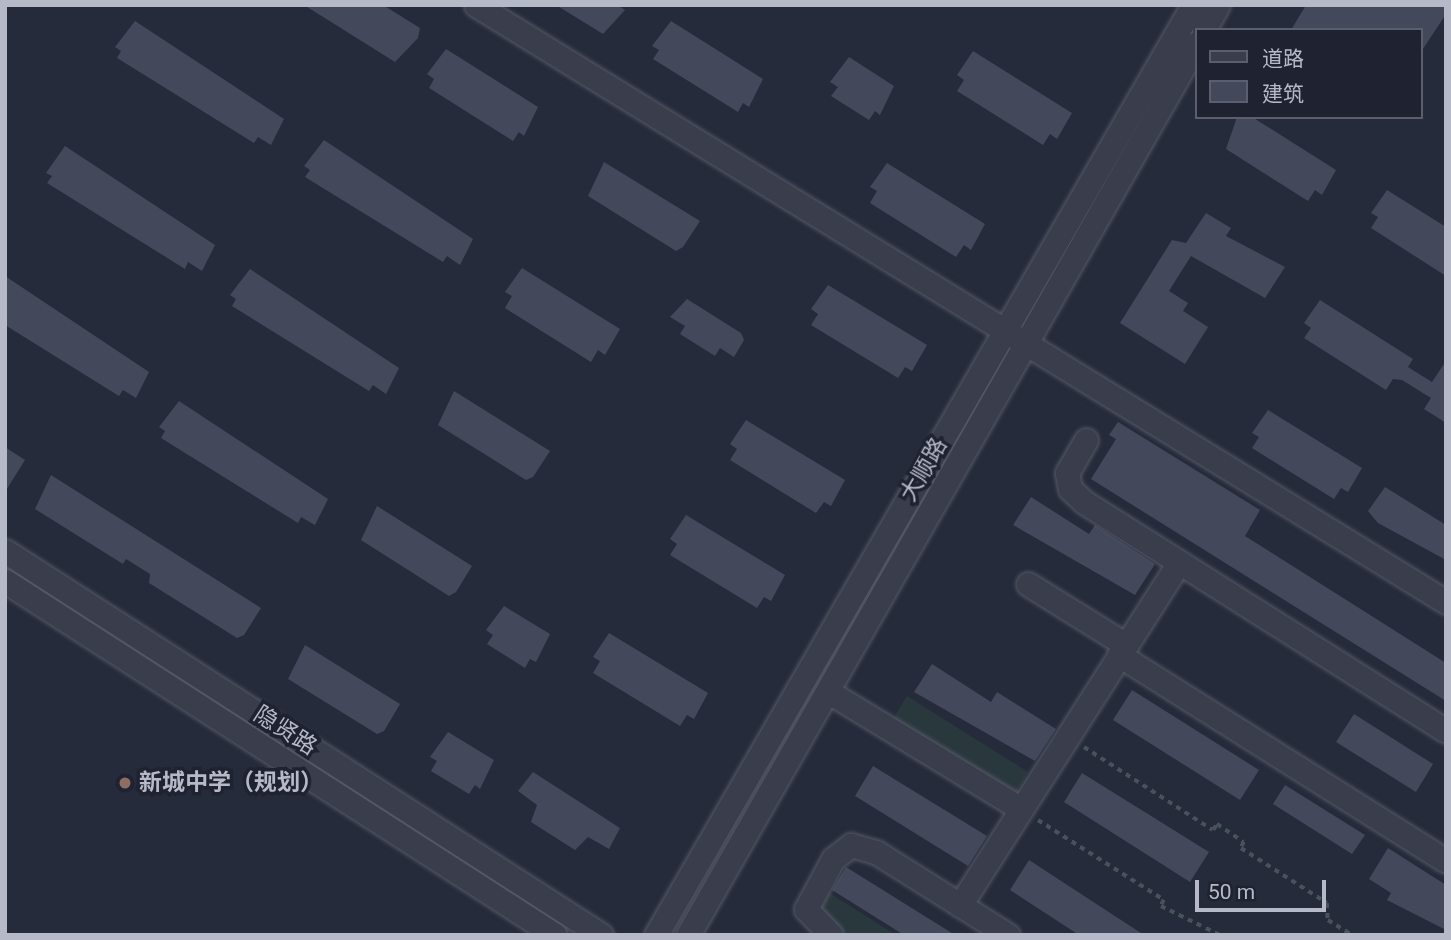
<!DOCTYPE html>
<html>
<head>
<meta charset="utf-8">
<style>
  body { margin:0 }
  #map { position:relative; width:1451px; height:940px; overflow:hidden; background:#262b3b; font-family:Roboto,"Noto Sans SC",sans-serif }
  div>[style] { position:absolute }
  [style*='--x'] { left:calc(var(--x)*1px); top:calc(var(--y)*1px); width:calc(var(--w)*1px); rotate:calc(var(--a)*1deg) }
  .green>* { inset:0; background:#29383d }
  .building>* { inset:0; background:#43485b }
  .path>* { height:3.5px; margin-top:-1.75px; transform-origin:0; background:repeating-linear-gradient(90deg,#46535a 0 5px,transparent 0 10px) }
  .roads { filter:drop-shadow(0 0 2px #555967) drop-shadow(0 0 2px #555967) }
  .minor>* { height:23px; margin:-11.5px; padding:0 11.5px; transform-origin:11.5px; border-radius:11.5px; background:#3a3e4c }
  .dots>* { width:19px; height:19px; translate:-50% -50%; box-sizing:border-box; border:4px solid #1f2331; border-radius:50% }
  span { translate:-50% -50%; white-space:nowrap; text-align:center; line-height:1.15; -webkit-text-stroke:7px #1f2331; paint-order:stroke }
  .street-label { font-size:23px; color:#b6b9c7 }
  .poi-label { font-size:23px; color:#b6b9c7; font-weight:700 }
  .left { translate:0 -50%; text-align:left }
  .frame { position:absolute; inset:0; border:7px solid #b6b9c7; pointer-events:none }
  .legend { position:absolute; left:1195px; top:28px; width:228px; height:91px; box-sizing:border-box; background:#1f2331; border:2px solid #5b5f6d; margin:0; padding:9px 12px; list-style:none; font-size:21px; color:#b6b9c7 }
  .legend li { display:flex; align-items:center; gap:14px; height:35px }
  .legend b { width:35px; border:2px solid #5b5f6d }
  .scale { position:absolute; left:1195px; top:880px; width:131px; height:32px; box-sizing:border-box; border:4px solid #b6b9c7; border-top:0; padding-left:9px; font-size:21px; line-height:24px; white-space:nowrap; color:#b6b9c7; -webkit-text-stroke:5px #1f2331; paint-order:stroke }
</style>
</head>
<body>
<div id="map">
  <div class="green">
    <div style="clip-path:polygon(907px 696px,1028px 772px,1012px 798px,891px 722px)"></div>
    <div style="clip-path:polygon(828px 892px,896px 935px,850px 935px,814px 912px)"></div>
  </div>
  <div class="building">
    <div style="clip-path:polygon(304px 5px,383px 5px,420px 28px,418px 38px,395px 62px)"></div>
    <div style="clip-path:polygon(556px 5px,617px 5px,625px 10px,603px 34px)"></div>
    <div style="clip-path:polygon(1306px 5px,1446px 5px,1446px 14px,1421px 52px,1421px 30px,1291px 30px)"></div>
    <div style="clip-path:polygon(135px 21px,284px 119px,271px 145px,258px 137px,254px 143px,117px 58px,121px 51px,115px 47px)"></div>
    <div style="clip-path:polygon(671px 21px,763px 79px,749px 107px,743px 103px,738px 112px,653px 59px,659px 50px,652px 46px)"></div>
    <div style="clip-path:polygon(446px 49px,538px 107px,524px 136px,519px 132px,513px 141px,429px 88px,434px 79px,427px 74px)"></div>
    <div style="clip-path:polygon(973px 51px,1072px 113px,1057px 139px,1050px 134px,1043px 145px,957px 91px,964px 80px,957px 75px)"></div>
    <div style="clip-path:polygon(849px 57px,894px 86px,880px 115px,875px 111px,869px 120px,831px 96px,838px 87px,830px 82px)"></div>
    <div style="clip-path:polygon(1237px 117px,1252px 117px,1336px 170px,1322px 195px,1315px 190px,1308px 201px,1226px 149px)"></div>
    <div style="clip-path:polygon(324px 140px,473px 239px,460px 265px,447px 256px,443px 262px,305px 177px,310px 170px,304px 166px)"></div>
    <div style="clip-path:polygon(65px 146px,215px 245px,202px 271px,188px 262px,185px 269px,47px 183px,52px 176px,46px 173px)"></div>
    <div style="clip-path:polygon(604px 162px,700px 221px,683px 247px,676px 251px,588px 196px)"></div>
    <div style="clip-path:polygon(887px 163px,985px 224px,971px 250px,964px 245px,956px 257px,870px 203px,877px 191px,870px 187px)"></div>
    <div style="clip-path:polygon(1387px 190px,1446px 227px,1446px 276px,1371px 228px,1378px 217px,1371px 213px)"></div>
    <div style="clip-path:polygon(1206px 213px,1231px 228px,1226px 236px,1285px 267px,1265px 298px,1191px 256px,1169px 291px,1188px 303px,1183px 311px,1208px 327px,1185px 364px,1120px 323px,1172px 240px,1186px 243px)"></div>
    <div style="clip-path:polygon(522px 268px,620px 329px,605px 355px,598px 350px,591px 362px,505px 308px,512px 296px,505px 292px)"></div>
    <div style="clip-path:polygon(250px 269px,399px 368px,386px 394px,373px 385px,369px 391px,232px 306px,236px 299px,230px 295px)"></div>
    <div style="clip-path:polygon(5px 276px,149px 372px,136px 398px,123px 390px,119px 396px,5px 325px)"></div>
    <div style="clip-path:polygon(828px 285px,927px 345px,912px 371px,905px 367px,898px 378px,811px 325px,818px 314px,811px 309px)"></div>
    <div style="clip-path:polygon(687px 299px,741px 333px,744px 340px,734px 357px,720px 348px,715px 356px,680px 334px,685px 326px,670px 317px)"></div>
    <div style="clip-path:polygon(1320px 300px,1413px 359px,1408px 367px,1432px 382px,1446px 361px,1446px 423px,1424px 409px,1431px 398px,1402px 380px,1393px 379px,1386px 390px,1304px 338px,1311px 328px,1304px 323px)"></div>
    <div style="clip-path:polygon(454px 391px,550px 451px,533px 477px,526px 480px,438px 425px)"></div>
    <div style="clip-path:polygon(179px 401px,328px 499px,315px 525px,301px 517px,298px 523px,161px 438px,165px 431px,159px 427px)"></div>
    <div style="clip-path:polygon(1268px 410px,1362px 468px,1348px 492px,1341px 488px,1334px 499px,1252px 448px,1259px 437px,1252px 433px)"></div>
    <div style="clip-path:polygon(746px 420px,845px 480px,831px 506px,824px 502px,816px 513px,730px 460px,737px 449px,730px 444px)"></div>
    <div style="clip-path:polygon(1118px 422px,1260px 510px,1245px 536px,1446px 663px,1446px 701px,1091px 479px,1116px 439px,1109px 435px)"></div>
    <div style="clip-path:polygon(5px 447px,25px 460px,5px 492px)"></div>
    <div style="clip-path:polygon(51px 475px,261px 608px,244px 635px,237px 638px,149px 583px,150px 574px,126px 559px,123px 564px,35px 509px)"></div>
    <div style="clip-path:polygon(1385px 487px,1446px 525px,1446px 560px,1378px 523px,1368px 511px)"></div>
    <div style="clip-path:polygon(1031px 497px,1089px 534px,1095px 525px,1155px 564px,1135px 595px,1013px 525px)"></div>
    <div style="clip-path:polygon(377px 506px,472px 566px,456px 592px,449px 596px,361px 540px)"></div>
    <div style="clip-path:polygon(686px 515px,785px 575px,771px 601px,764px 597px,757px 608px,670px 555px,677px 544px,670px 539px)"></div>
    <div style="clip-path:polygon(504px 606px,550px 634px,536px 662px,530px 659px,525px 668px,487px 644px,493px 635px,486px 630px)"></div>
    <div style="clip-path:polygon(609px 633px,708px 693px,694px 719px,687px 715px,680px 726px,593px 673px,600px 661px,593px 657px)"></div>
    <div style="clip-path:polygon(305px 645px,400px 704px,384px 731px,377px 734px,288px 679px)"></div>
    <div style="clip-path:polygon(932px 664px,991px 702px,997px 692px,1056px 729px,1035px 761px,914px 692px)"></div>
    <div style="clip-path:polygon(1132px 690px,1259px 770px,1240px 800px,1113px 720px)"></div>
    <div style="clip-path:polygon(1354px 714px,1433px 764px,1416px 792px,1336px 742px)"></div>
    <div style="clip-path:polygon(448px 732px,494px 760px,480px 789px,475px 785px,469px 794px,431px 771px,437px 761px,430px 757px)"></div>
    <div style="clip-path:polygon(873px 766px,987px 836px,968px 866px,855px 796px)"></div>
    <div style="clip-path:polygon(533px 772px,620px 828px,609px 849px,588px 837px,575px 850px,531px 822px,537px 805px,518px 791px)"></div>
    <div style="clip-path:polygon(1082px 773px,1209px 852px,1190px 882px,1064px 802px)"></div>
    <div style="clip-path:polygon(1285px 785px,1365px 835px,1352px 854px,1273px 804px)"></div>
    <div style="clip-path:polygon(1388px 848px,1446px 885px,1446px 930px,1387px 900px,1391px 893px,1369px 879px)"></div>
    <div style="clip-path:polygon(1029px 860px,1144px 935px,1079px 935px,1010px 890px)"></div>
    <div style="clip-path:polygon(846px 867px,955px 935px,904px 935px,832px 890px)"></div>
  </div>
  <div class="path">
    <div style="--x:1084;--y:747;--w:153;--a:32.8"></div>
    <div style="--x:1213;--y:830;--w:7;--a:-56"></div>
    <div style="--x:1217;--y:824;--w:32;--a:34"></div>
    <div style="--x:1244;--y:842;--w:7;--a:117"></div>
    <div style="--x:1241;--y:848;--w:102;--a:32.6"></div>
    <div style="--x:1327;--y:903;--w:17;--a:87"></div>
    <div style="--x:1328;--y:920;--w:28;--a:32"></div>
    <div style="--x:1038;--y:820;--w:149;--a:32.4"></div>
    <div style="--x:1164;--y:900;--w:7;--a:117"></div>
    <div style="--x:1161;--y:906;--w:66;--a:26.2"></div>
  </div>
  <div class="roads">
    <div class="minor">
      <div style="--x:476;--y:5;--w:1139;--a:31.61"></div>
      <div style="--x:1204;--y:30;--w:29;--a:-61"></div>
      <div style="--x:1086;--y:440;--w:38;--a:120"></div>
      <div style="--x:1067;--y:473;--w:16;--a:79"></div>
      <div style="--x:1070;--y:489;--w:19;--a:43"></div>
      <div style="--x:1084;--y:502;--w:428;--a:32.3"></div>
      <div style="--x:5;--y:551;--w:709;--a:32.79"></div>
      <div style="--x:5;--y:581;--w:654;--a:32.77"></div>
      <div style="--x:1028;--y:584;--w:115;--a:31.9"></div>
      <div style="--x:1119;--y:655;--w:386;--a:32.2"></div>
      <div style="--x:837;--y:697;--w:215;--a:31.3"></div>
      <div style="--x:960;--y:905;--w:407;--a:-57.4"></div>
      <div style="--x:656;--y:935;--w:1074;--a:-60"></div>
      <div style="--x:688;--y:935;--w:1027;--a:-60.29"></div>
      <div style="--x:831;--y:935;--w:36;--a:-134"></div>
      <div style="--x:806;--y:909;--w:57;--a:-61.6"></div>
      <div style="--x:833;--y:859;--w:23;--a:-38"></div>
      <div style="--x:851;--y:845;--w:26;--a:16"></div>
      <div style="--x:876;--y:852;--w:156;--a:32.2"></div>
    </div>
  </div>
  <div class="dots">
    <div style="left:125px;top:783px;background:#8d6e63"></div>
  </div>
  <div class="street-label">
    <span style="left:924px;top:470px;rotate:-60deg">大顺路</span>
    <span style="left:285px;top:731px;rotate:33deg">隐贤路</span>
  </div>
  <div class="poi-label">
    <span class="left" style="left:139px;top:783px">新城中学（规划）</span>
  </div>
  <div class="frame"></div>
  <ul class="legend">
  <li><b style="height:9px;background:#3a3e4c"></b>道路</li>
  <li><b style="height:19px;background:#43485b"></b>建筑</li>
  </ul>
  <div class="scale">50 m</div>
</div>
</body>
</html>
